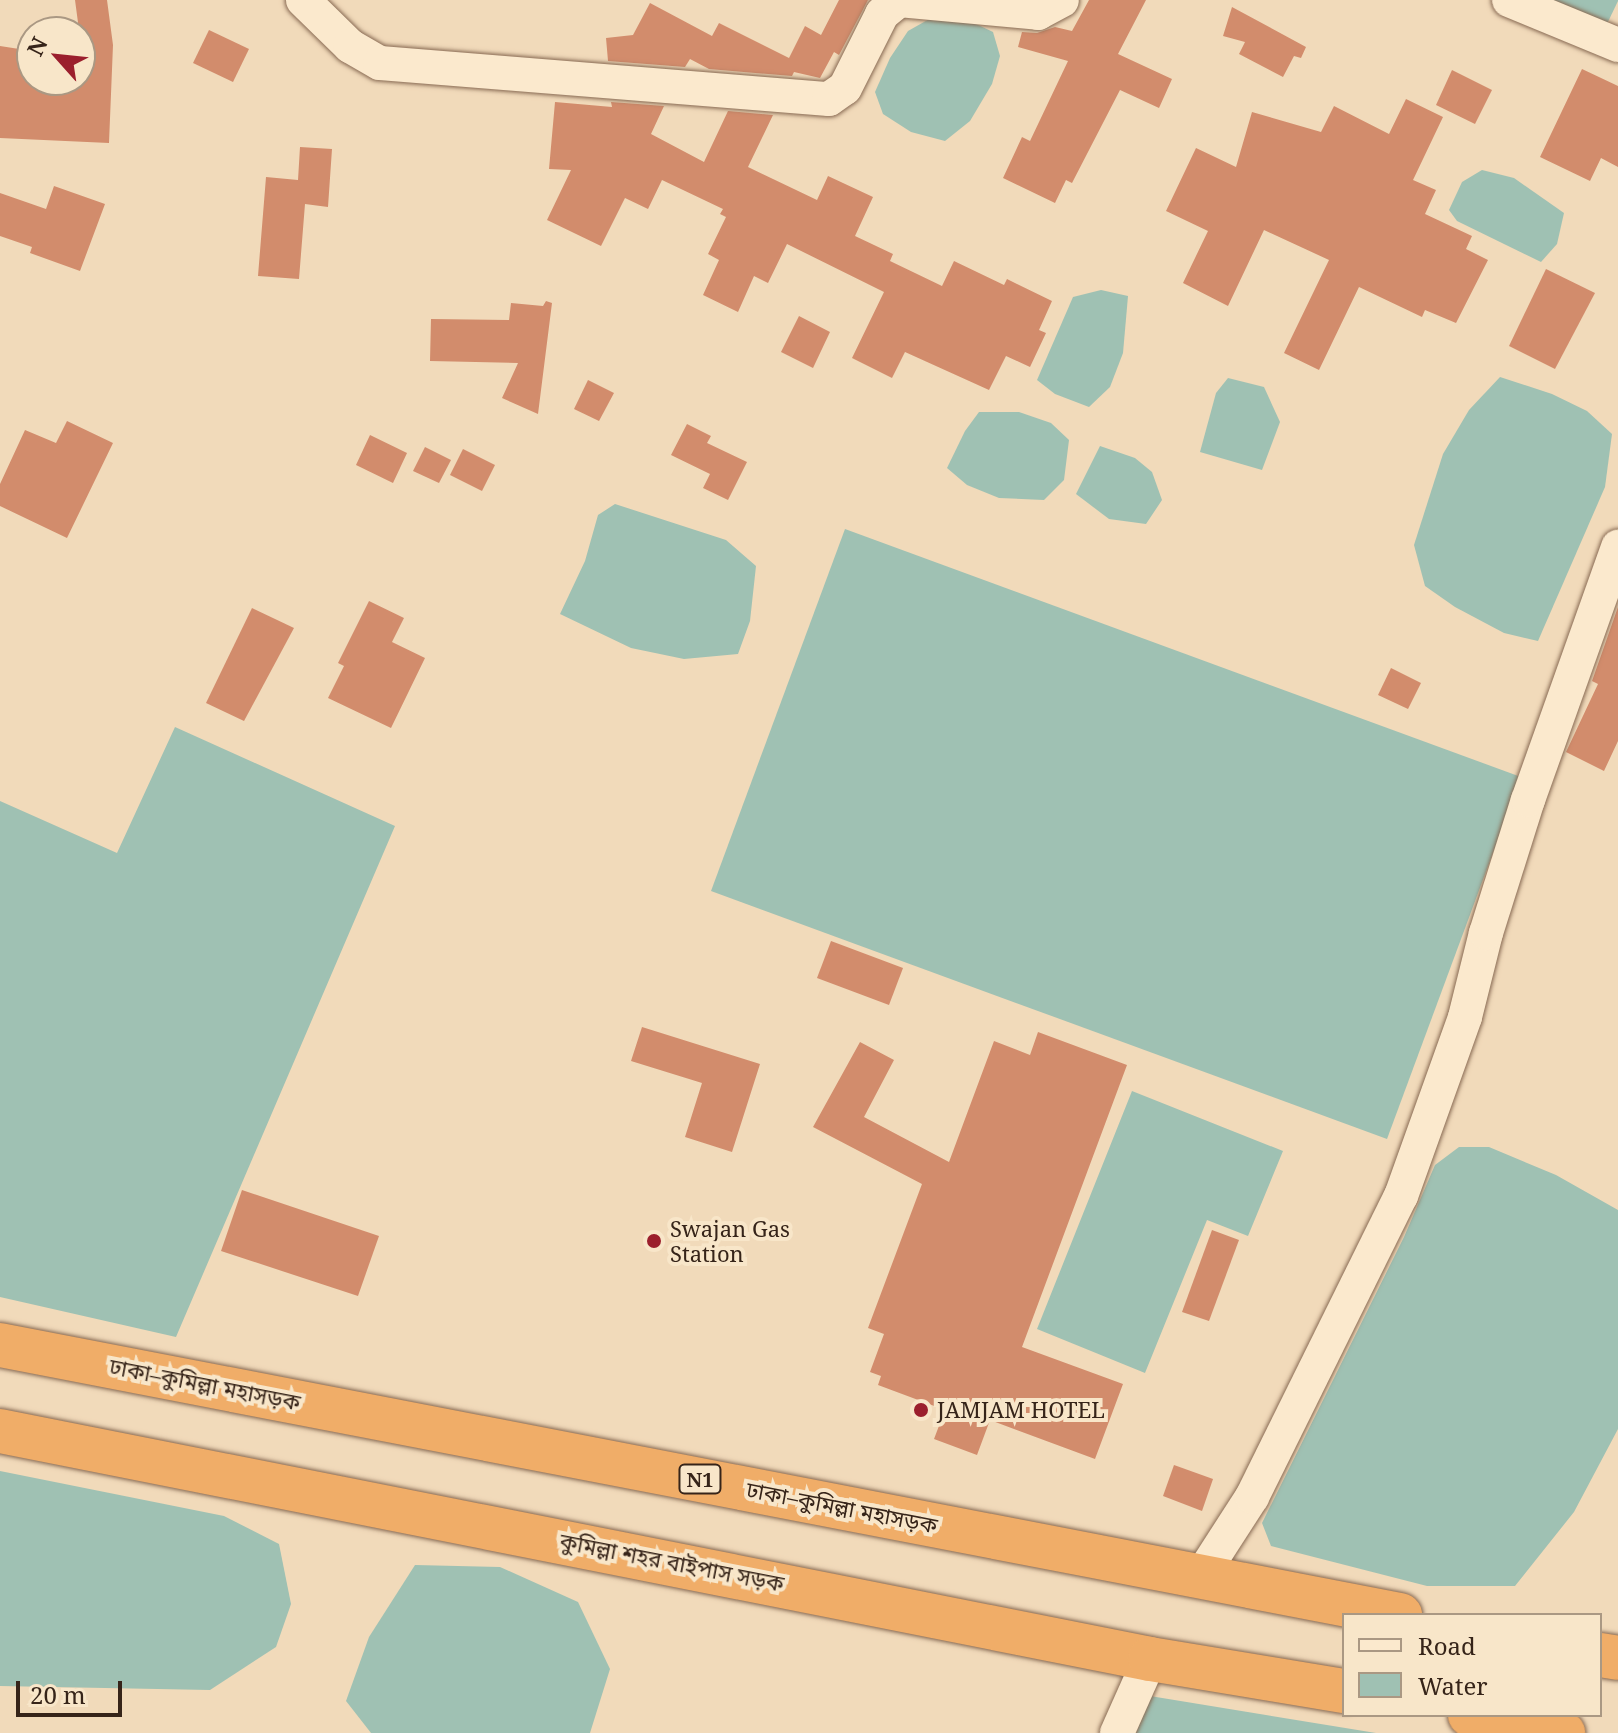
<!DOCTYPE html>
<html>
<head>
<meta charset="utf-8">
<style>
  body { margin:0 }
  #map { position:relative; width:1618px; height:1733px; overflow:hidden; background:#f1daba; font-family:"Noto Serif","Noto Sans Bengali",serif }
  div>[style] { position:absolute }
  [style*='--x'] { left:calc(var(--x)*1px); top:calc(var(--y)*1px); width:calc(var(--w)*1px); rotate:calc(var(--a)*1deg) }
  .water>* { inset:0; background:#9fc1b3 }
  .building>* { inset:0; background:#d28c6c }
  .roads { filter:drop-shadow(0 0 2px #886a53) drop-shadow(0 0 2px #886a53) }
  .minor>* { height:34px; margin:-17px; padding:0 17px; transform-origin:17px; border-radius:17px; background:#fbe9cd }
  .trunk>* { height:44px; margin:-22px; padding:0 22px; transform-origin:22px; border-radius:22px; background:#f0ad68 }
  .dots>* { width:22px; height:22px; translate:-50% -50%; box-sizing:border-box; border:4px solid #f8e6c9; border-radius:50% }
  span { translate:-50% -50%; white-space:nowrap; text-align:center; line-height:1.15; -webkit-text-stroke:8px #f8e6c9; paint-order:stroke }
  .shield-label span { padding:2px 6px; background:#f8e6c9; border:2px solid; border-radius:6px; -webkit-text-stroke-width:0 }
  .shield-label { font-size:20px; color:#362419; font-weight:700 }
  .poi-label { font-size:22px; color:#362419 }
  .left { translate:0 -50%; text-align:left }
  .street-label { font-size:22px; color:#362419 }
  .legend { position:absolute; left:1342px; top:1613px; width:260px; height:104px; box-sizing:border-box; background:#f8e6c9; border:2px solid #aa9883; margin:0; padding:10px 14px; list-style:none; font-size:24px; color:#362419 }
  .legend li { display:flex; align-items:center; gap:16px; height:40px }
  .legend b { width:40px; border:2px solid #aa9883 }
  .north { position:absolute; left:16px; top:16px; width:80px; height:80px; box-sizing:border-box; background:#f8e6c9; border:2px solid #aa9883; border-radius:50%; rotate:297deg; font-size:22px; font-weight:700; line-height:32px; text-align:center; color:#362419 }
  .north::after { content:''; display:block; margin:auto; width:28px; height:36px; background:#9b1f2d; clip-path:polygon(50% 0,100% 100%,50% 72%,0 100%) }
  .scale { position:absolute; left:16px; top:1681px; width:106px; height:36px; box-sizing:border-box; border:4px solid #362419; border-top:0; padding-left:10px; font-size:24px; line-height:28px; white-space:nowrap; color:#362419; -webkit-text-stroke:6px #f8e6c9; paint-order:stroke }
</style>
</head>
<body>
<div id="map">
  <div class="water">
    <div style="clip-path:polygon(1527px 0,1618px 0,1618px 1px,1606px 26px)"></div>
    <div style="clip-path:polygon(931px 18px,970px 21px,993px 32px,1000px 56px,992px 84px,970px 121px,945px 141px,911px 132px,883px 114px,875px 92px,890px 58px,908px 31px)"></div>
    <div style="clip-path:polygon(1482px 170px,1514px 178px,1564px 213px,1557px 244px,1541px 262px,1457px 221px,1449px 210px,1462px 182px)"></div>
    <div style="clip-path:polygon(1101px 290px,1128px 296px,1123px 353px,1110px 387px,1089px 407px,1055px 394px,1037px 380px,1073px 297px)"></div>
    <div style="clip-path:polygon(1500px 377px,1552px 394px,1587px 411px,1612px 434px,1605px 487px,1538px 641px,1504px 633px,1455px 607px,1425px 586px,1414px 545px,1443px 454px,1469px 410px)"></div>
    <div style="clip-path:polygon(1228px 378px,1264px 387px,1280px 422px,1262px 470px,1200px 452px,1216px 393px)"></div>
    <div style="clip-path:polygon(979px 412px,1019px 412px,1051px 423px,1069px 440px,1064px 480px,1044px 500px,999px 498px,967px 485px,947px 468px,965px 431px)"></div>
    <div style="clip-path:polygon(1100px 446px,1135px 458px,1152px 472px,1162px 500px,1146px 524px,1109px 519px,1076px 494px)"></div>
    <div style="clip-path:polygon(615px 504px,726px 540px,756px 566px,750px 621px,738px 654px,684px 659px,631px 648px,560px 614px,585px 561px,598px 515px)"></div>
    <div style="clip-path:polygon(845px 529px,1521px 777px,1387px 1139px,711px 891px)"></div>
    <div style="clip-path:polygon(175px 727px,395px 826px,176px 1337px,0 1297px,0 801px,117px 853px)"></div>
    <div style="clip-path:polygon(1132px 1091px,1283px 1151px,1248px 1236px,1207px 1220px,1145px 1373px,1037px 1329px)"></div>
    <div style="clip-path:polygon(1459px 1147px,1489px 1147px,1556px 1175px,1618px 1210px,1618px 1429px,1574px 1512px,1515px 1586px,1427px 1586px,1271px 1546px,1262px 1523px,1404px 1237px,1435px 1165px)"></div>
    <div style="clip-path:polygon(0 1471px,224px 1516px,279px 1544px,291px 1604px,276px 1647px,210px 1690px,0 1686px)"></div>
    <div style="clip-path:polygon(415px 1565px,500px 1567px,578px 1602px,610px 1669px,590px 1733px,371px 1733px,346px 1701px,369px 1637px)"></div>
    <div style="clip-path:polygon(1150px 1696px,1376px 1733px,1136px 1733px)"></div>
  </div>
  <div class="building">
    <div style="clip-path:polygon(75px 0,107px 0,113px 45px,109px 143px,0 138px,0 46px,32px 51px,32px 80px,80px 80px,83px 60px)"></div>
    <div style="clip-path:polygon(839px 0,868px 0,839px 55px,834px 52px,820px 78px,794px 72px,792px 76px,709px 69px,690px 59px,685px 67px,608px 61px,606px 38px,633px 35px,650px 3px,712px 36px,719px 23px,789px 58px,805px 26px,821px 35px)"></div>
    <div style="clip-path:polygon(1089px 0,1146px 0,1118px 54px,1172px 79px,1159px 108px,1120px 90px,1072px 183px,1066px 180px,1055px 203px,1003px 178px,1022px 137px,1030px 141px,1068px 61px,1018px 47px,1022px 32px,1037px 33px,1055px 27px,1072px 31px)"></div>
    <div style="clip-path:polygon(1232px 7px,1306px 47px,1301px 58px,1294px 56px,1283px 77px,1239px 54px,1245px 42px,1223px 36px)"></div>
    <div style="clip-path:polygon(209px 30px,249px 49px,233px 82px,193px 63px)"></div>
    <div style="clip-path:polygon(1582px 69px,1618px 86px,1618px 167px,1601px 158px,1590px 181px,1540px 157px)"></div>
    <div style="clip-path:polygon(1452px 70px,1492px 90px,1475px 124px,1436px 105px)"></div>
    <div style="clip-path:polygon(1406px 99px,1443px 117px,1413px 180px,1436px 190px,1425px 214px,1472px 236px,1466px 249px,1488px 260px,1456px 323px,1425px 310px,1422px 317px,1359px 287px,1319px 370px,1284px 353px,1329px 260px,1264px 230px,1228px 306px,1183px 283px,1208px 231px,1166px 211px,1196px 148px,1236px 167px,1252px 112px,1321px 132px,1334px 106px,1389px 134px)"></div>
    <div style="clip-path:polygon(555px 102px,612px 107px,611px 102px,664px 106px,651px 134px,704px 162px,728px 111px,773px 115px,748px 167px,817px 200px,828px 176px,873px 197px,855px 236px,893px 254px,890px 261px,942px 286px,954px 261px,1004px 285px,1007px 279px,1052px 301px,1039px 330px,1046px 333px,1030px 367px,1006px 356px,989px 390px,905px 352px,892px 378px,852px 358px,884px 292px,787px 244px,768px 283px,754px 276px,738px 312px,703px 295px,719px 260px,708px 254px,726px 217px,720px 214px,723px 209px,662px 180px,648px 209px,625px 198px,601px 246px,547px 220px,571px 170px,549px 169px)"></div>
    <div style="clip-path:polygon(300px 147px,332px 149px,328px 207px,305px 204px,299px 279px,258px 276px,266px 177px,298px 180px)"></div>
    <div style="clip-path:polygon(54px 186px,105px 204px,80px 271px,30px 253px,32px 247px,0 236px,0 193px,46px 209px)"></div>
    <div style="clip-path:polygon(1546px 269px,1595px 293px,1555px 369px,1509px 346px)"></div>
    <div style="clip-path:polygon(546px 301px,552px 303px,538px 414px,502px 398px,518px 363px,430px 361px,431px 319px,509px 320px,511px 303px,543px 306px)"></div>
    <div style="clip-path:polygon(799px 316px,830px 332px,813px 368px,781px 352px)"></div>
    <div style="clip-path:polygon(588px 380px,614px 393px,599px 421px,574px 409px)"></div>
    <div style="clip-path:polygon(67px 421px,113px 443px,67px 538px,0 506px,0 484px,25px 430px,56px 443px)"></div>
    <div style="clip-path:polygon(687px 424px,711px 436px,707px 443px,747px 462px,728px 500px,703px 488px,710px 474px,671px 455px)"></div>
    <div style="clip-path:polygon(370px 435px,407px 453px,393px 483px,356px 465px)"></div>
    <div style="clip-path:polygon(425px 447px,451px 460px,439px 483px,413px 471px)"></div>
    <div style="clip-path:polygon(463px 449px,495px 465px,482px 491px,450px 475px)"></div>
    <div style="clip-path:polygon(369px 601px,404px 618px,392px 642px,425px 658px,391px 728px,328px 698px,344px 666px,338px 663px)"></div>
    <div style="clip-path:polygon(1618px 607px,1618px 741px,1604px 771px,1566px 752px,1598px 684px,1592px 681px)"></div>
    <div style="clip-path:polygon(252px 608px,294px 628px,244px 721px,206px 703px)"></div>
    <div style="clip-path:polygon(1391px 668px,1421px 683px,1408px 709px,1378px 695px)"></div>
    <div style="clip-path:polygon(831px 941px,903px 968px,889px 1005px,817px 978px)"></div>
    <div style="clip-path:polygon(642px 1027px,760px 1064px,732px 1152px,685px 1137px,702px 1083px,631px 1061px)"></div>
    <div style="clip-path:polygon(1038px 1032px,1127px 1065px,1022px 1347px,1123px 1384px,1095px 1459px,990px 1420px,977px 1455px,934px 1439px,945px 1410px,878px 1385px,881px 1376px,870px 1372px,884px 1334px,868px 1328px,922px 1184px,813px 1127px,860px 1042px,894px 1060px,864px 1117px,949px 1162px,994px 1041px,1030px 1055px)"></div>
    <div style="clip-path:polygon(242px 1190px,379px 1236px,358px 1296px,221px 1251px)"></div>
    <div style="clip-path:polygon(1212px 1230px,1239px 1240px,1209px 1321px,1182px 1312px)"></div>
    <div style="clip-path:polygon(1174px 1465px,1213px 1479px,1202px 1511px,1163px 1496px)"></div>
  </div>
  <div class="roads">
    <div class="minor">
      <div style="--x:303;--y:0;--w:66;--a:44.4"></div>
      <div style="--x:350;--y:46;--w:34;--a:30"></div>
      <div style="--x:380;--y:63;--w:450;--a:4.6"></div>
      <div style="--x:829;--y:99;--w:19;--a:-35"></div>
      <div style="--x:845;--y:88;--w:83;--a:-63.4"></div>
      <div style="--x:882;--y:14;--w:22;--a:-39"></div>
      <div style="--x:899;--y:0;--w:140;--a:5.3"></div>
      <div style="--x:1038;--y:13;--w:27;--a:-28"></div>
      <div style="--x:1509;--y:0;--w:118;--a:22.4"></div>
      <div style="--x:1201;--y:1576;--w:94;--a:-57.2"></div>
      <div style="--x:1252;--y:1497;--w:336;--a:-63.7"></div>
      <div style="--x:1401;--y:1196;--w:190;--a:-70.3"></div>
      <div style="--x:1465;--y:1017;--w:87;--a:-76"></div>
      <div style="--x:1486;--y:933;--w:139;--a:-72.5"></div>
      <div style="--x:1528;--y:800;--w:269;--a:-70.4"></div>
      <div style="--x:1117;--y:1733;--w:81;--a:-66"></div>
    </div>
    <div class="trunk">
      <div style="--x:0;--y:1345;--w:1426;--a:10.92"></div>
      <div style="--x:0;--y:1431;--w:1172;--a:11.21"></div>
      <div style="--x:1150;--y:1659;--w:197;--a:9.4"></div>
      <div style="--x:1600;--y:1655;--w:18;--a:9"></div>
      <div style="--x:1470;--y:1715;--w:95;--a:11"></div>
    </div>
  </div>
  <div class="dots">
    <div style="left:654px;top:1241px;background:#9b1f2d"></div>
    <div style="left:921px;top:1410px;background:#9b1f2d"></div>
  </div>
  <div class="shield-label">
    <span style="left:700px;top:1479px">N1</span>
  </div>
  <div class="poi-label">
    <span class="left" style="left:670px;top:1241px">Swajan Gas<br>Station</span>
    <span class="left" style="left:937px;top:1410px">JAMJAM HOTEL</span>
  </div>
  <div class="street-label">
    <span style="left:205px;top:1384px;rotate:11deg">ঢাকা–কুমিল্লা মহাসড়ক</span>
    <span style="left:842px;top:1507px;rotate:11deg">ঢাকা–কুমিল্লা মহাসড়ক</span>
    <span style="left:672px;top:1562px;rotate:11deg">কুমিল্লা শহর বাইপাস সড়ক</span>
  </div>
  <ul class="legend">
  <li><b style="height:10px;background:#fbe9cd"></b>Road</li>
  <li><b style="height:22px;background:#9fc1b3"></b>Water</li>
  </ul>
  <div class="north">N</div>
  <div class="scale">20 m</div>
</div>
</body>
</html>
